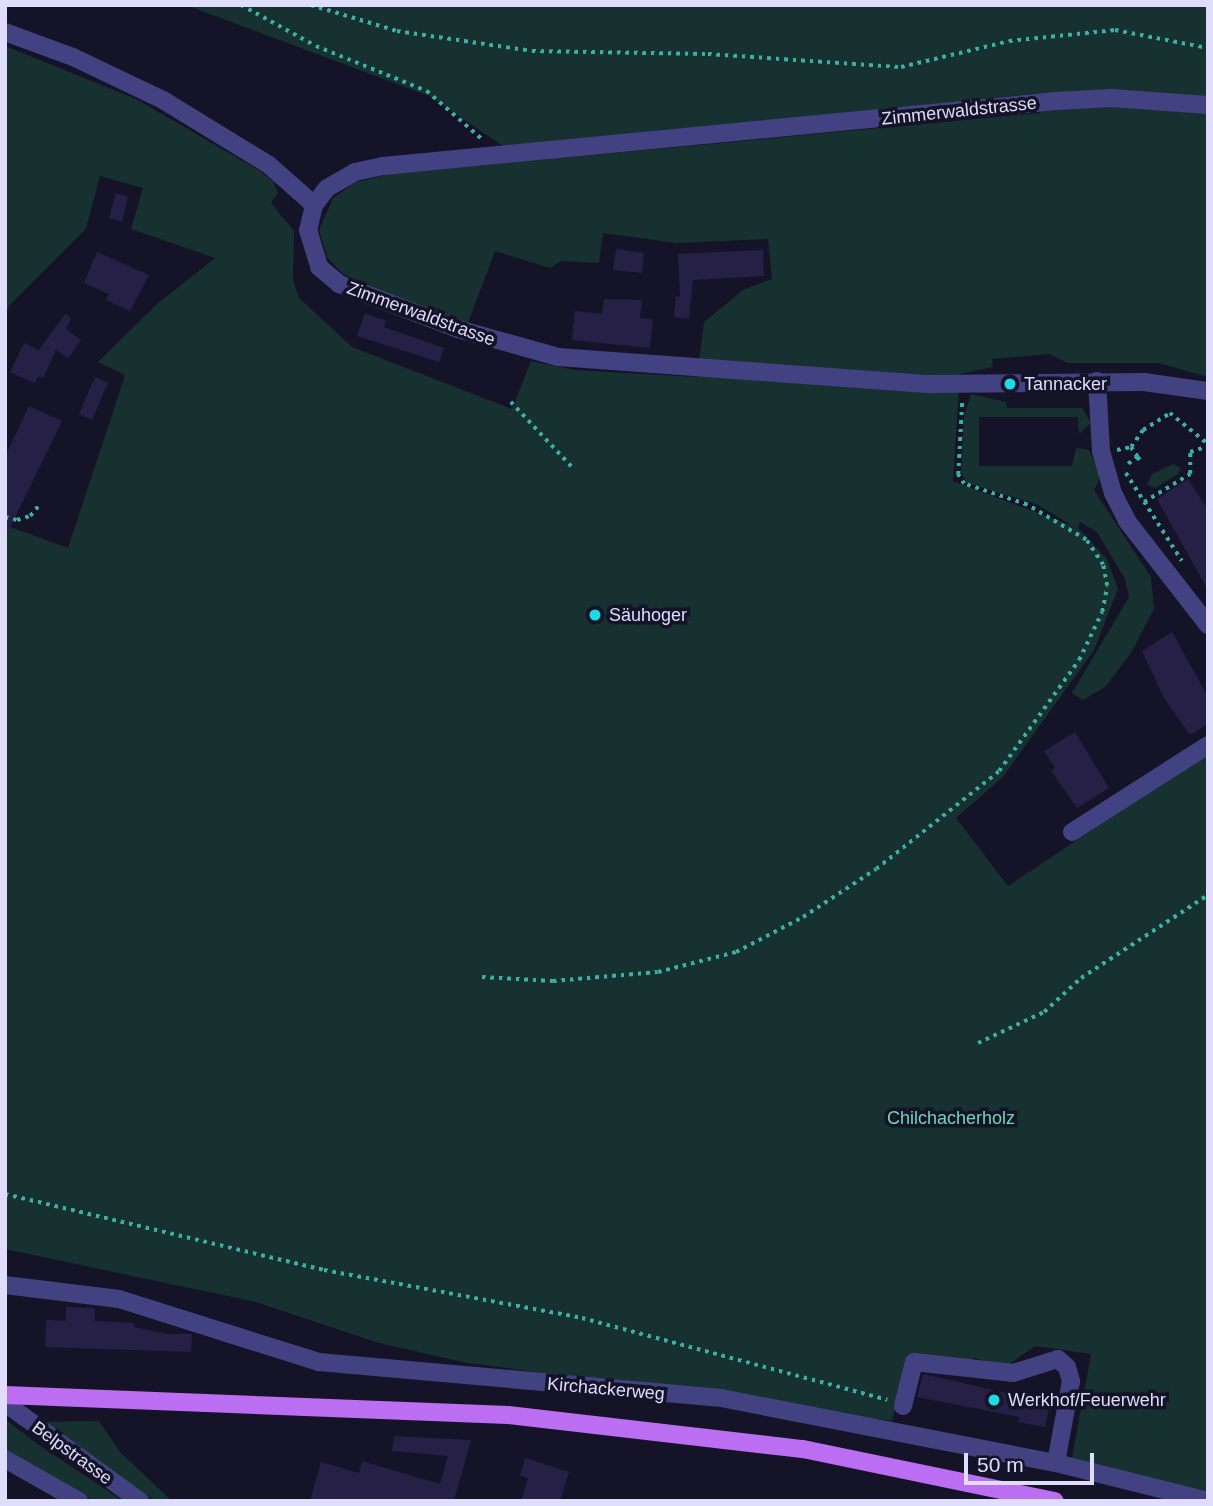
<!DOCTYPE html>
<html>
<head>
<meta charset="utf-8">
<style>
  body { margin:0 }
  #map { position:relative; width:1213px; height:1506px; overflow:hidden; background:#151327; font-family:Helvetica,sans-serif }
  div>[style] { position:absolute }
  [style*='--x'] { left:calc(var(--x)*1px); top:calc(var(--y)*1px); width:calc(var(--w)*1px); rotate:calc(var(--a)*1deg) }
  .green>* { inset:0; background:#16312f }
  .building>* { inset:0; background:#272046 }
  .path>* { height:3.5px; margin-top:-1.75px; transform-origin:0; background:repeating-linear-gradient(90deg,#3cb0a5 0 3.5px,transparent 0 8.5px) }
  .minor>* { height:18px; margin:-9px; padding:0 9px; transform-origin:9px; border-radius:9px; background:#424282 }
  .major>* { height:18px; margin:-9px; padding:0 9px; transform-origin:9px; border-radius:9px; background:#bb6ef1 }
  .dots>* { width:19px; height:19px; translate:-50% -50%; box-sizing:border-box; border:4px solid #151327; border-radius:50% }
  span { translate:-50% -50%; white-space:nowrap; text-align:center; line-height:1.15; -webkit-text-stroke:7px #151327; paint-order:stroke }
  .street-label { font-size:18px; color:#dfdcfc }
  .poi-label { font-size:18px; color:#dfdcfc }
  .left { translate:0 -50%; text-align:left }
  .park-label { font-size:18px; color:#6ed6b8 }
  .frame { position:absolute; inset:0; border:7px solid #dfdcfc; pointer-events:none }
  .scale { position:absolute; left:964px; top:1453px; width:130px; height:32px; box-sizing:border-box; border:4px solid #dfdcfc; border-top:0; padding-left:9px; font-size:21px; line-height:24px; white-space:nowrap; color:#dfdcfc; -webkit-text-stroke:5px #151327; paint-order:stroke }
</style>
</head>
<body>
<div id="map">
  <div class="green">
    <div style="clip-path:polygon(186px 5px,1208px 5px,1208px 377px,1159px 363px,1068px 363px,1049px 354px,992px 359px,993px 367px,960px 374px,953px 481px,1073px 526px,1036px 504px,967px 483px,961px 473px,964px 416px,971px 394px,1006px 402px,1007px 408px,1082px 408px,1091px 423px,1079px 434px,1078px 417px,979px 417px,979px 466px,1072px 466px,1076px 448px,1089px 450px,1101px 476px,1094px 490px,1151px 577px,1154px 609px,1131px 653px,1105px 687px,1083px 700px,1072px 693px,1129px 597px,1125px 579px,1097px 532px,1080px 522px,1078px 528px,1107px 559px,1118px 589px,1094px 650px,1002px 778px,956px 818px,1008px 886px,1208px 752px,1208px 1496px,1071px 1463px,1091px 1354px,1035px 1346px,1007px 1366px,973px 1358px,972px 1363px,909px 1355px,892px 1421px,462px 1362px,379px 1343px,256px 1302px,5px 1249px,5px 525px,68px 548px,125px 375px,98px 362px,157px 304px,215px 258px,131px 229px,143px 188px,100px 176px,86px 229px,9px 306px,5px 316px,5px 46px,136px 99px,257px 169px,273px 181px,278px 193px,271px 203px,294px 231px,293px 280px,299px 298px,352px 347px,512px 409px,531px 361px,575px 370px,697px 377px,704px 322px,743px 290px,772px 279px,768px 239px,676px 243px,603px 233px,599px 263px,561px 261px,550px 268px,495px 251px,468px 323px,369px 288px,342px 273px,327px 257px,319px 230px,333px 198px,356px 182px,390px 174px,1040px 113px,1038px 93px,831px 117px,503px 146px,429px 96px)"></div>
    <div style="clip-path:polygon(1173px 464px,1181px 468px,1178px 474px,1155px 488px,1147px 485px,1152px 474px)"></div>
    <div style="clip-path:polygon(5px 1419px,36px 1443px,123px 1501px,94px 1501px,5px 1453px)"></div>
    <div style="clip-path:polygon(99px 1421px,120px 1452px,172px 1501px,155px 1501px,43px 1422px)"></div>
  </div>
  <div class="building">
    <div style="clip-path:polygon(116px 193px,128px 197px,122px 222px,109px 218px)"></div>
    <div style="clip-path:polygon(616px 249px,644px 253px,642px 273px,613px 270px)"></div>
    <div style="clip-path:polygon(763px 250px,764px 276px,693px 280px,689px 319px,674px 317px,676px 296px,680px 297px,678px 254px)"></div>
    <div style="clip-path:polygon(97px 252px,149px 275px,130px 311px,106px 300px,109px 294px,84px 283px)"></div>
    <div style="clip-path:polygon(604px 299px,642px 300px,640px 318px,653px 319px,650px 348px,572px 340px,575px 311px,602px 314px)"></div>
    <div style="clip-path:polygon(365px 313px,386px 321px,384px 327px,444px 348px,439px 362px,357px 336px)"></div>
    <div style="clip-path:polygon(65px 314px,71px 318px,66px 329px,81px 340px,68px 358px,56px 350px,43px 378px,38px 376px,35px 383px,10px 372px,24px 343px,39px 350px)"></div>
    <div style="clip-path:polygon(95px 377px,108px 383px,92px 420px,79px 414px)"></div>
    <div style="clip-path:polygon(29px 406px,62px 421px,5px 538px,5px 457px)"></div>
    <div style="clip-path:polygon(1188px 479px,1208px 510px,1208px 590px,1157px 499px)"></div>
    <div style="clip-path:polygon(1172px 632px,1208px 697px,1208px 724px,1190px 735px,1164px 698px,1142px 651px)"></div>
    <div style="clip-path:polygon(1075px 732px,1109px 788px,1077px 808px,1051px 771px,1055px 768px,1044px 751px)"></div>
    <div style="clip-path:polygon(66px 1307px,95px 1308px,95px 1321px,134px 1323px,134px 1327px,167px 1334px,192px 1334px,191px 1352px,45px 1347px,46px 1320px,66px 1321px)"></div>
    <div style="clip-path:polygon(923px 1374px,1023px 1397px,1022px 1403px,1049px 1408px,1045px 1427px,1018px 1422px,1019px 1417px,917px 1397px)"></div>
    <div style="clip-path:polygon(394px 1436px,471px 1440px,454px 1501px,310px 1501px,321px 1462px,359px 1473px,362px 1461px,440px 1484px,448px 1456px,392px 1451px)"></div>
    <div style="clip-path:polygon(525px 1458px,569px 1472px,560px 1501px,521px 1501px,528px 1478px,520px 1476px)"></div>
  </div>
  <div class="path">
    <div style="--x:241;--y:5;--w:85;--a:28.7"></div>
    <div style="--x:316;--y:46;--w:120;--a:22.1"></div>
    <div style="--x:427;--y:91;--w:73;--a:41.1"></div>
    <div style="--x:311;--y:5;--w:90;--a:16.8"></div>
    <div style="--x:397;--y:31;--w:136;--a:8.4"></div>
    <div style="--x:532;--y:51;--w:176;--a:1"></div>
    <div style="--x:708;--y:54;--w:193;--a:3.9"></div>
    <div style="--x:901;--y:67;--w:111;--a:-13.5"></div>
    <div style="--x:1009;--y:41;--w:107;--a:-5.9"></div>
    <div style="--x:1115;--y:30;--w:95;--a:11"></div>
    <div style="--x:511;--y:402;--w:89;--a:46.8"></div>
    <div style="--x:1131;--y:447;--w:21;--a:-55"></div>
    <div style="--x:1143;--y:430;--w:32;--a:-32"></div>
    <div style="--x:1170;--y:413;--w:49;--a:39.2"></div>
    <div style="--x:1117;--y:450;--w:14;--a:-12"></div>
    <div style="--x:1131;--y:447;--w:12;--a:55"></div>
    <div style="--x:1138;--y:457;--w:17;--a:144"></div>
    <div style="--x:1138;--y:457;--w:7;--a:56"></div>
    <div style="--x:1126;--y:473;--w:104;--a:57.5"></div>
    <div style="--x:1144;--y:502;--w:54;--a:-31.3"></div>
    <div style="--x:1190;--y:474;--w:22;--a:-90"></div>
    <div style="--x:1190;--y:452;--w:19;--a:-18"></div>
    <div style="--x:5;--y:517;--w:12;--a:14"></div>
    <div style="--x:17;--y:520;--w:14;--a:-17"></div>
    <div style="--x:30;--y:516;--w:16;--a:-50"></div>
    <div style="--x:482;--y:977;--w:71;--a:3.2"></div>
    <div style="--x:553;--y:981;--w:105;--a:-4.9"></div>
    <div style="--x:658;--y:972;--w:81;--a:-14.4"></div>
    <div style="--x:736;--y:952;--w:76;--a:-27.6"></div>
    <div style="--x:803;--y:917;--w:87;--a:-33.3"></div>
    <div style="--x:876;--y:869;--w:157;--a:-38.5"></div>
    <div style="--x:999;--y:771;--w:137;--a:-54.2"></div>
    <div style="--x:1079;--y:660;--w:53;--a:-64.4"></div>
    <div style="--x:1102;--y:612;--w:26;--a:-79"></div>
    <div style="--x:1107;--y:586;--w:21;--a:-101"></div>
    <div style="--x:1103;--y:565;--w:30;--a:-124"></div>
    <div style="--x:1086;--y:540;--w:69;--a:-149.3"></div>
    <div style="--x:1027;--y:505;--w:66;--a:-161.6"></div>
    <div style="--x:964;--y:484;--w:11;--a:-124"></div>
    <div style="--x:958;--y:475;--w:74;--a:-86.9"></div>
    <div style="--x:978;--y:1043;--w:73;--a:-25.2"></div>
    <div style="--x:1044;--y:1012;--w:50;--a:-42.6"></div>
    <div style="--x:1081;--y:978;--w:152;--a:-33.2"></div>
    <div style="--x:5;--y:1194;--w:328;--a:13.4"></div>
    <div style="--x:324;--y:1270;--w:262;--a:10.5"></div>
    <div style="--x:582;--y:1318;--w:316;--a:15"></div>
  </div>
  <div class="minor">
    <div style="--x:5;--y:32;--w:72;--a:20.2"></div>
    <div style="--x:73;--y:57;--w:100;--a:25.5"></div>
    <div style="--x:163;--y:100;--w:124;--a:31.5"></div>
    <div style="--x:269;--y:165;--w:60;--a:41.6"></div>
    <div style="--x:1208;--y:105;--w:97;--a:-175.9"></div>
    <div style="--x:1111;--y:98;--w:55;--a:176.9"></div>
    <div style="--x:1056;--y:101;--w:676;--a:174.48"></div>
    <div style="--x:383;--y:166;--w:29;--a:168"></div>
    <div style="--x:355;--y:172;--w:32;--a:150"></div>
    <div style="--x:327;--y:188;--w:21;--a:127"></div>
    <div style="--x:314;--y:205;--w:26;--a:103"></div>
    <div style="--x:308;--y:230;--w:39;--a:73"></div>
    <div style="--x:319;--y:267;--w:26;--a:40"></div>
    <div style="--x:339;--y:284;--w:127;--a:20.7"></div>
    <div style="--x:458;--y:329;--w:104;--a:15.6"></div>
    <div style="--x:558;--y:357;--w:370;--a:4.2"></div>
    <div style="--x:927;--y:384;--w:217;--a:-0.5"></div>
    <div style="--x:1144;--y:382;--w:65;--a:8"></div>
    <div style="--x:1097;--y:381;--w:70;--a:86.7"></div>
    <div style="--x:1101;--y:451;--w:44;--a:74.1"></div>
    <div style="--x:1113;--y:493;--w:31;--a:63"></div>
    <div style="--x:1127;--y:521;--w:132;--a:52.1"></div>
    <div style="--x:1072;--y:832;--w:161;--a:-32.6"></div>
    <div style="--x:5;--y:1285;--w:115;--a:7"></div>
    <div style="--x:119;--y:1299;--w:210;--a:17.5"></div>
    <div style="--x:319;--y:1362;--w:404;--a:5.1"></div>
    <div style="--x:721;--y:1398;--w:341;--a:11"></div>
    <div style="--x:1056;--y:1463;--w:157;--a:14"></div>
    <div style="--x:5;--y:1403;--w:167;--a:36"></div>
    <div style="--x:903;--y:1406;--w:45;--a:-76"></div>
    <div style="--x:914;--y:1362;--w:100;--a:6.3"></div>
    <div style="--x:1013;--y:1373;--w:47;--a:-17.3"></div>
    <div style="--x:1058;--y:1359;--w:12;--a:42"></div>
    <div style="--x:1067;--y:1367;--w:15;--a:74"></div>
    <div style="--x:1071;--y:1381;--w:83;--a:100.4"></div>
    <div style="--x:5;--y:1459;--w:85;--a:29.6"></div>
  </div>
  <div class="major">
    <div style="--x:5;--y:1395;--w:503;--a:2.28"></div>
    <div style="--x:508;--y:1415;--w:297;--a:6.6"></div>
    <div style="--x:803;--y:1449;--w:257;--a:11.7"></div>
  </div>
  <div class="dots">
    <div style="left:1010px;top:384px;background:#1adce9"></div>
    <div style="left:595px;top:615px;background:#1adce9"></div>
    <div style="left:994px;top:1400px;background:#1adce9"></div>
  </div>
  <div class="street-label">
    <span style="left:959px;top:111px;rotate:-6deg">Zimmerwaldstrasse</span>
    <span style="left:421px;top:314px;rotate:20deg">Zimmerwaldstrasse</span>
    <span style="left:606px;top:1389px;rotate:5deg">Kirchackerweg</span>
    <span style="left:72px;top:1453px;rotate:36deg">Belpstrasse</span>
  </div>
  <div class="poi-label">
    <span class="left" style="left:1024px;top:384px">Tannacker</span>
    <span class="left" style="left:609px;top:615px">Säuhoger</span>
    <span class="left" style="left:1008px;top:1400px">Werkhof/Feuerwehr</span>
  </div>
  <div class="park-label">
    <span style="left:951px;top:1118px">Chilchacherholz</span>
  </div>
  <div class="frame"></div>
  <div class="scale">50 m</div>
</div>
</body>
</html>
